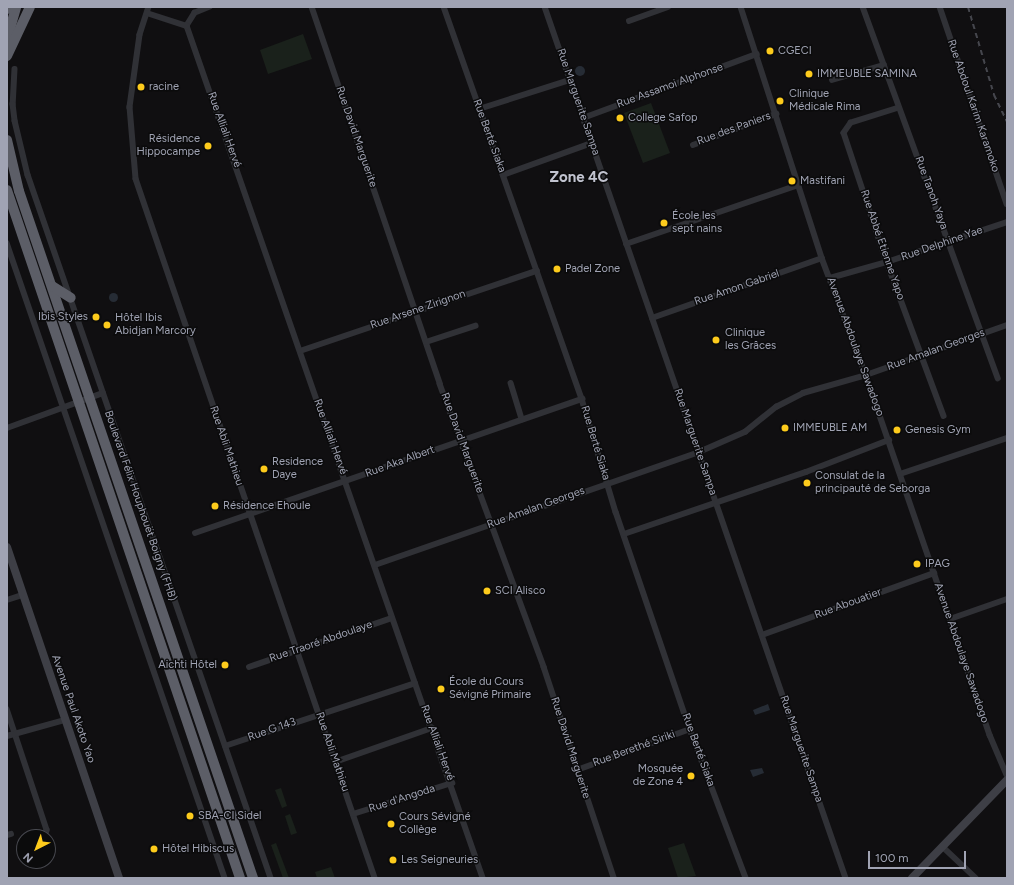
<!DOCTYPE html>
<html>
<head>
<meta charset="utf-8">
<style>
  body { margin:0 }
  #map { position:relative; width:1014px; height:885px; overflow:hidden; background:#100f11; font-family:Figtree,sans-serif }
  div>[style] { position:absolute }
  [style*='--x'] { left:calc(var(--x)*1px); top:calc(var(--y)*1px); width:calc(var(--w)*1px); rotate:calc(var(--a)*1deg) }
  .green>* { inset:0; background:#1a211b }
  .water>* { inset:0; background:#262c35 }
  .round { border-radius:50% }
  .street>* { height:5.5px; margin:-2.75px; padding:0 2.75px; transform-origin:2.75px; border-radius:2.75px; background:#303136 }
  .secondary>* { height:8px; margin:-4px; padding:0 4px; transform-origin:4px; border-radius:4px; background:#3e3f46 }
  .highway>* { height:10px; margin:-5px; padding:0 5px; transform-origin:5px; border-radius:5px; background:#5c5e67 }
  .rail>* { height:2px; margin-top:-1px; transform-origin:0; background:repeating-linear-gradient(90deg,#45464d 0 5px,transparent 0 9px) }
  .dots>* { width:11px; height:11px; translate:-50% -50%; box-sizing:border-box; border:2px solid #0b0b0c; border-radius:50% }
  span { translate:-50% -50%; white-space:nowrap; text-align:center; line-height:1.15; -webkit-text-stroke:3px #0b0b0c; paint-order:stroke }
  .poi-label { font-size:11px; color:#a0a3b3 }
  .left { translate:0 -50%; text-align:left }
  .right { translate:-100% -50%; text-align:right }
  .street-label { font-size:11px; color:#a0a3b3 }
  .district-label { font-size:15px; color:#c1c3cf; font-weight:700 }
  .frame { position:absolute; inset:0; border:8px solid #a0a3b3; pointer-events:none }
  .north { position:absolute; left:16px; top:829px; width:40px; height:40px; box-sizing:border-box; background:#0b0b0c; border:1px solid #47484f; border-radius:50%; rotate:222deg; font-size:11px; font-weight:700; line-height:16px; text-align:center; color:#a0a3b3 }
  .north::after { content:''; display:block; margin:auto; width:14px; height:18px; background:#fdcb1c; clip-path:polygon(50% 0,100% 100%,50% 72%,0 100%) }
  .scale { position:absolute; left:868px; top:851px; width:98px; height:18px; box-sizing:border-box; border:2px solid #a0a3b3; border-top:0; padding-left:5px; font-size:12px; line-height:14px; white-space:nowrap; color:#a0a3b3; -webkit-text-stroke:3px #0b0b0c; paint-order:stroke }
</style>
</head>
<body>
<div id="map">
  <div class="green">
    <div style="clip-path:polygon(303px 34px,312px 59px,268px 74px,260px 50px)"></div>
    <div style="clip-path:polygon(651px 103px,670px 153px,643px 163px,624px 113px)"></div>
    <div style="clip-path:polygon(281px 788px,287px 806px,282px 808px,275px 790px)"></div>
    <div style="clip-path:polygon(290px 814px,297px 833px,291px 835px,285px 816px)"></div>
    <div style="clip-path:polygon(276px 843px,289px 878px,283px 878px,271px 845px)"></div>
    <div style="clip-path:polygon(684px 843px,696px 876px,678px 878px,668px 848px)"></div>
    <div style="clip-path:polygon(331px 867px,335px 878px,317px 878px,315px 872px)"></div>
  </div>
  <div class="water">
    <div class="round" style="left:575px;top:66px;width:10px;height:10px"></div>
    <div class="round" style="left:108.5px;top:292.5px;width:9px;height:9px"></div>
    <div style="clip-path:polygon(768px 704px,770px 710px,755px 715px,753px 710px)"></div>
    <div style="clip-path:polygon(762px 768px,764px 773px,753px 777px,750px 770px)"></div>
  </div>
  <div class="street">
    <div style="--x:149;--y:7;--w:29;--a:108"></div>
    <div style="--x:140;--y:35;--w:73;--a:97.9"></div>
    <div style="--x:130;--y:107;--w:72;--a:85.2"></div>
    <div style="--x:136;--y:179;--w:739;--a:71.12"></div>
    <div style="--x:210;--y:7;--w:16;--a:158"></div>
    <div style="--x:195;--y:13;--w:15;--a:122"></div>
    <div style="--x:187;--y:26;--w:902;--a:70.84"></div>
    <div style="--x:312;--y:7;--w:398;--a:71.2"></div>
    <div style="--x:440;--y:384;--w:302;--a:69.8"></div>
    <div style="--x:544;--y:667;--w:222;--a:71.6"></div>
    <div style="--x:444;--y:7;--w:416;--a:70.6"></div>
    <div style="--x:582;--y:399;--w:118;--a:73.3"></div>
    <div style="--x:616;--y:512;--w:229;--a:71.2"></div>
    <div style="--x:690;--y:729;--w:159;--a:69.4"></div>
    <div style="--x:545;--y:7;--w:922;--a:70.94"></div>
    <div style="--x:741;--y:7;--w:264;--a:72.1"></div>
    <div style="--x:822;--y:258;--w:125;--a:69.4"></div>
    <div style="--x:866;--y:375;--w:381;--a:71"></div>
    <div style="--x:990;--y:735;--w:43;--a:67"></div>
    <div style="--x:863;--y:7;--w:395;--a:70"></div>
    <div style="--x:940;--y:7;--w:208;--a:71.2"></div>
    <div style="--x:147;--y:13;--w:42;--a:18"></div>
    <div style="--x:629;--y:21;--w:41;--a:-19.7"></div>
    <div style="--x:15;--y:69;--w:35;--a:93"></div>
    <div style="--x:13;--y:104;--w:17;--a:83"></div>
    <div style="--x:15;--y:121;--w:56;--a:76.5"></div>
    <div style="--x:28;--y:175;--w:744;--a:70.93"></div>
    <div style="--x:832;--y:80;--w:54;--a:-16.1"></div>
    <div style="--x:899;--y:108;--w:50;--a:162.6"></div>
    <div style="--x:851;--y:123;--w:12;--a:125"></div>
    <div style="--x:844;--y:133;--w:136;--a:71.6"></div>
    <div style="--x:887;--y:262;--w:164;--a:69.7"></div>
    <div style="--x:479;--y:109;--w:96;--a:-17.7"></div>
    <div style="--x:583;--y:118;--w:185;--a:-20.2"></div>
    <div style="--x:693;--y:145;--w:89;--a:-20.5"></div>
    <div style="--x:503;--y:175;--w:95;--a:-19.8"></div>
    <div style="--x:7;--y:243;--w:671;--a:71.05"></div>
    <div style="--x:626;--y:244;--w:182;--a:-18.9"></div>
    <div style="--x:830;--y:278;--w:59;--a:-15.7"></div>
    <div style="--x:887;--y:262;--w:126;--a:-18.4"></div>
    <div style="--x:652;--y:318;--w:180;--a:-19.4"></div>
    <div style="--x:426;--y:342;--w:52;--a:-18.1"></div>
    <div style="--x:300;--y:351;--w:250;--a:-18.7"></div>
    <div style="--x:511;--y:383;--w:38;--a:73"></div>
    <div style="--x:7;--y:428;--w:102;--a:-20"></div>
    <div style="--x:900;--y:474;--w:113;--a:-18.6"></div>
    <div style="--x:195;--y:533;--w:410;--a:-19.1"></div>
    <div style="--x:624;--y:534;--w:192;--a:-18.8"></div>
    <div style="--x:806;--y:472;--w:89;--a:-21.1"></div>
    <div style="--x:375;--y:565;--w:343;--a:-19.2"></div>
    <div style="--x:699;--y:452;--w:50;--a:-23.5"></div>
    <div style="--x:745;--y:432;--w:40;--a:-39"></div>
    <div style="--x:776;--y:407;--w:30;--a:-27"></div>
    <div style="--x:803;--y:393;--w:66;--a:-15.9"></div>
    <div style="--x:866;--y:375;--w:150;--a:-19.5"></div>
    <div style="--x:7;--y:600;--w:16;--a:-18"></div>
    <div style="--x:950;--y:619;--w:60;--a:-19.3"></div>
    <div style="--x:762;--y:635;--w:183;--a:-19.8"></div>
    <div style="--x:249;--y:667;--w:151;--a:-18.9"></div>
    <div style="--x:7;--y:709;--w:127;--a:71.7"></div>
    <div style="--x:47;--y:830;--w:5;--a:101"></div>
    <div style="--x:7;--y:736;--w:60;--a:-15.4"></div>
    <div style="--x:225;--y:746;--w:200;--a:-18.3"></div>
    <div style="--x:335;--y:762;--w:103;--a:-19.3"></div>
    <div style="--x:577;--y:770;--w:120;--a:-19.9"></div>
    <div style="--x:353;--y:814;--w:104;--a:-17.4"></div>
    <div style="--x:7;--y:835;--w:4;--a:-14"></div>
    <div style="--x:943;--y:847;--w:45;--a:43.2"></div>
  </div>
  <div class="secondary">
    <div style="--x:7;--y:547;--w:349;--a:71.3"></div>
    <div style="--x:912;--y:878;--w:136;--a:-45.9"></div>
  </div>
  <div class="highway">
    <div style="--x:7;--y:9;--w:2;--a:-63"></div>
    <div style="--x:7;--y:39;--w:33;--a:-74"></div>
    <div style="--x:7;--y:56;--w:54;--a:-64.9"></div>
    <div style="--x:7;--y:140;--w:52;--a:76.8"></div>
    <div style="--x:19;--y:191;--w:726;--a:71.19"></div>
    <div style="--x:7;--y:190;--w:726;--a:71.29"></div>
    <div style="--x:52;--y:286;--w:22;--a:32"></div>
  </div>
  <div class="rail">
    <div style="--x:968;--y:7;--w:92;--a:73.5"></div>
    <div style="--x:994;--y:95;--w:30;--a:64"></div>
  </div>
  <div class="dots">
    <div style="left:770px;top:51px;background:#fdcb1c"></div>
    <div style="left:809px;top:74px;background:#fdcb1c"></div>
    <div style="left:141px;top:87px;background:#fdcb1c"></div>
    <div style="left:780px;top:101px;background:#fdcb1c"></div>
    <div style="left:620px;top:118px;background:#fdcb1c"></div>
    <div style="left:208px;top:146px;background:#fdcb1c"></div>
    <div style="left:792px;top:181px;background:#fdcb1c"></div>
    <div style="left:664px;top:223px;background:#fdcb1c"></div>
    <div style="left:557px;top:269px;background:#fdcb1c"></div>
    <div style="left:96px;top:317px;background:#fdcb1c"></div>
    <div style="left:107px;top:325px;background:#fdcb1c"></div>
    <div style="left:716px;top:340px;background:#fdcb1c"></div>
    <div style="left:785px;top:428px;background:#fdcb1c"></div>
    <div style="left:897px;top:430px;background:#fdcb1c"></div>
    <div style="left:264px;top:469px;background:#fdcb1c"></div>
    <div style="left:807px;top:483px;background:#fdcb1c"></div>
    <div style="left:215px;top:506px;background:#fdcb1c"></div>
    <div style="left:917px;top:564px;background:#fdcb1c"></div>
    <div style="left:487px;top:591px;background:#fdcb1c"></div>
    <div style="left:225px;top:665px;background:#fdcb1c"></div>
    <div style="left:441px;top:689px;background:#fdcb1c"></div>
    <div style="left:691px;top:776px;background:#fdcb1c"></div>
    <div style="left:190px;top:816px;background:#fdcb1c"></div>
    <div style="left:391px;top:824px;background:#fdcb1c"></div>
    <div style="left:154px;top:849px;background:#fdcb1c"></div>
    <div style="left:393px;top:860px;background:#fdcb1c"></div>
  </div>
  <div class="poi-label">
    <span class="left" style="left:778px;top:51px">CGECI</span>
    <span class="left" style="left:817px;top:74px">IMMEUBLE SAMINA</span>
    <span class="left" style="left:149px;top:87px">racine</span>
    <span class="left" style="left:789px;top:101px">Clinique<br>Médicale Rima</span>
    <span class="left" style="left:628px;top:118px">College Safop</span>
    <span class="right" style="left:200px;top:146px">Résidence<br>Hippocampe</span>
    <span class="left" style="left:800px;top:181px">Mastifani</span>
    <span class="left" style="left:672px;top:223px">École les<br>sept nains</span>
    <span class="left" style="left:565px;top:269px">Padel Zone</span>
    <span class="right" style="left:88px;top:317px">Ibis Styles</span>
    <span class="left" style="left:115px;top:325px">Hôtel Ibis<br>Abidjan Marcory</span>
    <span class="left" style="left:725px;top:340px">Clinique<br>les Grâces</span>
    <span class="left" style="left:793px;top:428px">IMMEUBLE AM</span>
    <span class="left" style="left:905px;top:430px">Genesis Gym</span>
    <span class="left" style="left:272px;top:469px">Residence<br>Daye</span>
    <span class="left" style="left:815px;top:483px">Consulat de la<br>principauté de Seborga</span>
    <span class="left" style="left:223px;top:506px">Résidence Ehoule</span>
    <span class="left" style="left:925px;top:564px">IPAG</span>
    <span class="left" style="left:495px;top:591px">SCI Alisco</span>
    <span class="right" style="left:217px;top:665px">Aichti Hôtel</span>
    <span class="left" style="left:449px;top:689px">École du Cours<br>Sévigné Primaire</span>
    <span class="right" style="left:683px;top:776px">Mosquée<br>de Zone 4</span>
    <span class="left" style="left:198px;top:816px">SBA-CI Sidel</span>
    <span class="left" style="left:399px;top:824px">Cours Sévigné<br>Collège</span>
    <span class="left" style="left:162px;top:849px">Hôtel Hibiscus</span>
    <span class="left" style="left:401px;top:860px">Les Seigneuries</span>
  </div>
  <div class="street-label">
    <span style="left:670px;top:86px;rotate:-20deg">Rue Assamoi Alphonse</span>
    <span style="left:578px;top:102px;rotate:71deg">Rue Marguerite Sampa</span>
    <span style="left:973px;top:106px;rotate:71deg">Rue Abdoul Karim Karamoko</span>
    <span style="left:734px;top:129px;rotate:-20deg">Rue des Paniers</span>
    <span style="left:224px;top:130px;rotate:70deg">Rue Alliali Hervé</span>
    <span style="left:489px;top:136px;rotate:70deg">Rue Berté Siaka</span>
    <span style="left:356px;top:137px;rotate:71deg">Rue David Marguerite</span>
    <span style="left:931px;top:193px;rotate:70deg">Rue Tanoh Yaya</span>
    <span style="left:942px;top:244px;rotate:-19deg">Rue Delphine Yae</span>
    <span style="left:882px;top:245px;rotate:71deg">Rue Abbé Etienne Yapo</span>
    <span style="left:737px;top:288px;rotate:-19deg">Rue Amon Gabriel</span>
    <span style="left:418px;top:310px;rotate:-19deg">Rue Arsene Zirignon</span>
    <span style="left:855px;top:347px;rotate:70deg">Avenue Abdoulaye Sawadogo</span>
    <span style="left:936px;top:350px;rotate:-20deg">Rue Amalan Georges</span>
    <span style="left:330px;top:437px;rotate:70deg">Rue Alliali Hervé</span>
    <span style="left:695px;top:442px;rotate:71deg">Rue Marguerite Sampa</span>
    <span style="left:462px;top:443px;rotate:70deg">Rue David Marguerite</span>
    <span style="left:595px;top:443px;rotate:73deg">Rue Berté Siaka</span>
    <span style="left:226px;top:446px;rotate:71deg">Rue Abli Mathieu</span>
    <span style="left:400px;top:462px;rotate:-20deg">Rue Aka Albert</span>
    <span style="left:140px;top:506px;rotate:71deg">Boulevard Félix Houphouët Boigny (FHB)</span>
    <span style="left:536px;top:508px;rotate:-20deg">Rue Amalan Georges</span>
    <span style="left:848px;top:604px;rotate:-20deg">Rue Abouatier</span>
    <span style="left:321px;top:642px;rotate:-19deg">Rue Traoré Abdoulaye</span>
    <span style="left:961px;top:653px;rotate:71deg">Avenue Abdoulaye Sawadogo</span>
    <span style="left:73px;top:709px;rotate:71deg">Avenue Paul Akoto Yao</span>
    <span style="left:272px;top:730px;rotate:-19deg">Rue G 143</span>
    <span style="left:437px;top:743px;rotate:70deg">Rue Alliali Hervé</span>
    <span style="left:570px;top:748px;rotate:72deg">Rue David Marguerite</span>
    <span style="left:634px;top:749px;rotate:-20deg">Rue Berethé Siriki</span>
    <span style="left:801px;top:749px;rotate:71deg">Rue Marguerite Sampa</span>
    <span style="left:698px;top:750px;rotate:70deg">Rue Berté Siaka</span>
    <span style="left:332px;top:752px;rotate:71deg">Rue Abli Mathieu</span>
    <span style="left:402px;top:799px;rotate:-18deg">Rue d'Angoda</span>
  </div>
  <div class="district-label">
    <span style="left:579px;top:178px">Zone 4C</span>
  </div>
  <div class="frame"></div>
  <div class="north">N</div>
  <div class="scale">100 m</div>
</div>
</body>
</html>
